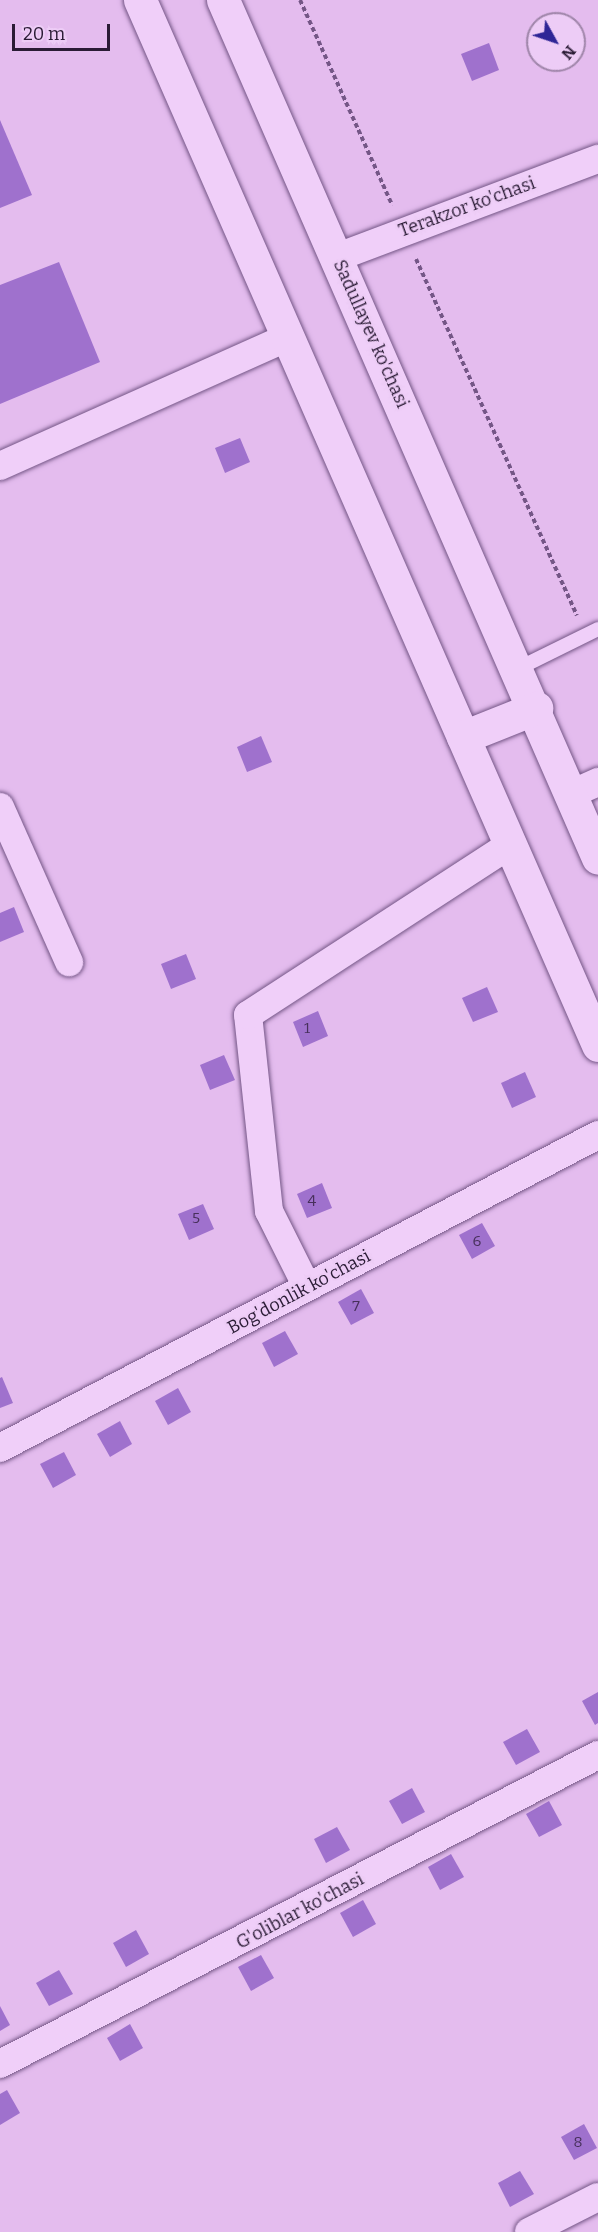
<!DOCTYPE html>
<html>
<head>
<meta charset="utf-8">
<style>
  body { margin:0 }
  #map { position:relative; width:598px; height:2232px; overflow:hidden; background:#e4bcee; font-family:Bitter,serif }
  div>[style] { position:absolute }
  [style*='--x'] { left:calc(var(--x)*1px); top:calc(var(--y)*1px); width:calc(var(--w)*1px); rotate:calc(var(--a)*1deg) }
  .building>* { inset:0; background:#9f71cd }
  .path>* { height:4px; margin-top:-2px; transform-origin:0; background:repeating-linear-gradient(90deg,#745686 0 4.5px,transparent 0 7.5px) }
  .roads { filter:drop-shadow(0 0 2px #745686) drop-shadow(0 0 2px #745686) }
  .lane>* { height:14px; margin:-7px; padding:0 7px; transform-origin:7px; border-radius:7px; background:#f0cff9 }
  .street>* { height:28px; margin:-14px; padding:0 14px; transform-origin:14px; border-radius:14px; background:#f0cff9 }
  .secondary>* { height:33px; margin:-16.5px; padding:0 16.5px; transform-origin:16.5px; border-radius:16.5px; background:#f0cff9 }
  span { translate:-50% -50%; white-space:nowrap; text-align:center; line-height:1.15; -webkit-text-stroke:4.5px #edccf6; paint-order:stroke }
  .number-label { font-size:15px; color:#47305b }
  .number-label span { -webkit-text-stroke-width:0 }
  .street-label { font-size:18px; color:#2a1b35 }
  .north { position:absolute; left:526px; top:12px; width:60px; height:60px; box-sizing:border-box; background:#edccf6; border:2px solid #9f85a9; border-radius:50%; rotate:130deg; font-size:16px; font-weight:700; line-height:24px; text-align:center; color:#2a1b35 }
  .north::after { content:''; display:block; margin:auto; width:21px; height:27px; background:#2e2596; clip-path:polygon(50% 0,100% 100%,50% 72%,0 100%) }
  .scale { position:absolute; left:12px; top:24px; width:98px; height:27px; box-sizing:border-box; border:3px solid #2a1b35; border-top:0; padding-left:8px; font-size:18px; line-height:21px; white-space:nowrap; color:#2a1b35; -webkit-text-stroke:4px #edccf6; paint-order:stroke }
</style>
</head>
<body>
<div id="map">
  <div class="building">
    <div style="clip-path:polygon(489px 43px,499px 70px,472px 81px,461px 54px)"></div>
    <div style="clip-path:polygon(0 120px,32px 195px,0 208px)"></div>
    <div style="clip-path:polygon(59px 262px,100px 362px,0 404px,0 285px)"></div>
    <div style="clip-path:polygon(240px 438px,250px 462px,225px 473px,215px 448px)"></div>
    <div style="clip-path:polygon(261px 736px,272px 762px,247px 772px,237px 747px)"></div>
    <div style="clip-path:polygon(14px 907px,24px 932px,0 942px,0 913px)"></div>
    <div style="clip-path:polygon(186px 954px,196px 979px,171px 989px,161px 964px)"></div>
    <div style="clip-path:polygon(487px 987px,498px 1012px,473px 1022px,462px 998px)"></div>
    <div style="clip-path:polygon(318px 1011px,328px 1036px,303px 1047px,293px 1022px)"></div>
    <div style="clip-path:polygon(224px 1055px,235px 1080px,210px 1090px,200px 1065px)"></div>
    <div style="clip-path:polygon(525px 1072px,536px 1097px,512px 1108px,501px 1083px)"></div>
    <div style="clip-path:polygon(322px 1183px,332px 1208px,307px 1218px,297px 1194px)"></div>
    <div style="clip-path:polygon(203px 1204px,214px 1229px,189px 1240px,178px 1214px)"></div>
    <div style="clip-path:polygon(482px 1223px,495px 1246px,472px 1259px,459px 1235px)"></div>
    <div style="clip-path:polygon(361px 1289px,374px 1313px,351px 1325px,338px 1302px)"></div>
    <div style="clip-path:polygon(285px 1331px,298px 1354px,274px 1367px,262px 1343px)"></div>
    <div style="clip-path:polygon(2px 1377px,13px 1403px,0 1408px,0 1378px)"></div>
    <div style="clip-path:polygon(178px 1388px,191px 1412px,168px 1425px,155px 1401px)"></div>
    <div style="clip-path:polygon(120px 1421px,132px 1444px,110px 1457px,97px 1434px)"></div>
    <div style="clip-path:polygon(64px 1452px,76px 1475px,53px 1488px,40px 1464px)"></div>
    <div style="clip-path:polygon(598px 1692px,598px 1723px,595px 1725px,582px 1701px)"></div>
    <div style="clip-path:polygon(527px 1729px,540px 1752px,516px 1765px,503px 1742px)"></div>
    <div style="clip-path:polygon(412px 1788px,425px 1812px,402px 1824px,389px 1801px)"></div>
    <div style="clip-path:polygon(549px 1801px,562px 1825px,539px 1837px,526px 1814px)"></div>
    <div style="clip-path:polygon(337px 1827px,350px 1850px,326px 1863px,314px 1839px)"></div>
    <div style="clip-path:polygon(451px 1854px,464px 1877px,440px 1890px,428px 1867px)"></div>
    <div style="clip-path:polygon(363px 1900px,376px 1924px,353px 1937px,340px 1913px)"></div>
    <div style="clip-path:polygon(136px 1930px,149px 1954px,126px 1967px,113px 1943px)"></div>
    <div style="clip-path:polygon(261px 1955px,274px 1978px,251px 1991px,238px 1967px)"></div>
    <div style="clip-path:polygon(59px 1970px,73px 1994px,49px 2006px,36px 1983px)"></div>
    <div style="clip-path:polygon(0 2006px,10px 2025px,0 2031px)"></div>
    <div style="clip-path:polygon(130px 2024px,143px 2048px,120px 2061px,107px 2038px)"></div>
    <div style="clip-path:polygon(7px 2090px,20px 2113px,0 2125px,0 2094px)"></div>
    <div style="clip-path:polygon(584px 2124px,597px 2148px,574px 2160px,561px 2137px)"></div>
    <div style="clip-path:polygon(520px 2171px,534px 2194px,510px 2207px,498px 2183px)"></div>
  </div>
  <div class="path">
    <div style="--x:300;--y:0;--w:225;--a:65.8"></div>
    <div style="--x:416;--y:259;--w:391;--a:65.7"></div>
  </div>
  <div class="roads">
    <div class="lane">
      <div style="--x:519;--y:668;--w:88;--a:-26.3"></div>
    </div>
    <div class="street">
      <div style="--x:338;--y:257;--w:278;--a:-20.7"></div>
      <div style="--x:0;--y:466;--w:316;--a:-24.1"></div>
      <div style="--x:571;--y:794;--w:30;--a:-24"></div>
      <div style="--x:0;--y:807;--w:170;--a:66"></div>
      <div style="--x:307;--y:1287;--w:85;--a:-116.6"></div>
      <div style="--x:269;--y:1211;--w:197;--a:-96.1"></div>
      <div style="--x:248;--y:1015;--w:312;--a:-33"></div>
      <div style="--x:0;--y:1448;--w:675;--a:-27.63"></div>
      <div style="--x:0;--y:2064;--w:673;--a:-27.33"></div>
      <div style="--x:529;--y:2232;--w:77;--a:-26.9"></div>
    </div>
    <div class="secondary">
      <div style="--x:140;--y:0;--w:1141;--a:66.33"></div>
      <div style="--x:223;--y:0;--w:936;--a:66.39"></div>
      <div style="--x:463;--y:737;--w:79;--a:-21.7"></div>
    </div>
  </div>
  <div class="number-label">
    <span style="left:307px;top:1029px">1</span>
    <span style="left:312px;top:1202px">4</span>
    <span style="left:196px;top:1219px">5</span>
    <span style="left:477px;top:1242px">6</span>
    <span style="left:356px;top:1307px">7</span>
    <span style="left:578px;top:2143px">8</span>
  </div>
  <div class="street-label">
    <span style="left:467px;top:207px;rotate:-20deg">Terakzor ko'chasi</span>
    <span style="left:371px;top:334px;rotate:66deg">Sadullayev ko'chasi</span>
    <span style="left:299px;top:1292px;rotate:-28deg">Bog'donlik ko'chasi</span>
    <span style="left:300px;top:1911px;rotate:-28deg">G'oliblar ko'chasi</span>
  </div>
  <div class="north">N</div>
  <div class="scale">20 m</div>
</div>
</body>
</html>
